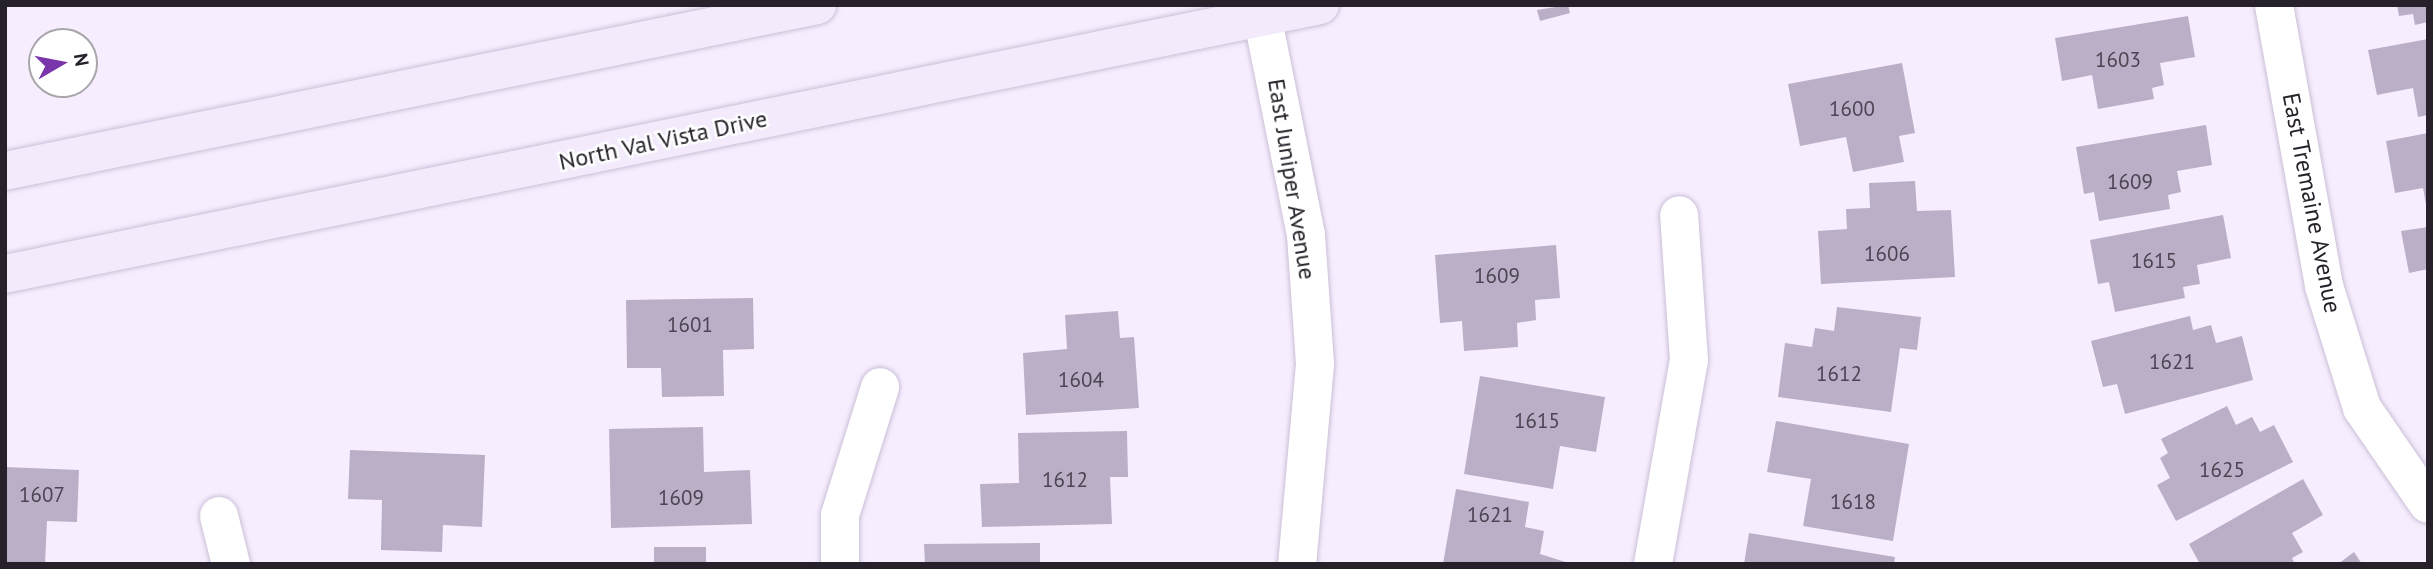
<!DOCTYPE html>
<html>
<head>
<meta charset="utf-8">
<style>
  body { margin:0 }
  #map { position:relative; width:2433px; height:569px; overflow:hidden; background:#f6eefe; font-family:"PT Sans",sans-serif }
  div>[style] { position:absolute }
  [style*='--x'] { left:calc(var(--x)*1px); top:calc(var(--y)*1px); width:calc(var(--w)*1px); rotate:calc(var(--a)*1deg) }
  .building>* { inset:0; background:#bbafc8 }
  .roads { filter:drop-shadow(0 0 2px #cbbfd8) drop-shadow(0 0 2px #cbbfd8) }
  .minor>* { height:38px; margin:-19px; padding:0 19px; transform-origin:19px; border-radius:19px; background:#fff }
  .tertiary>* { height:38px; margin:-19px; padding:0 19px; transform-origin:19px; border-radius:19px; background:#fff }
  .secondary>* { height:38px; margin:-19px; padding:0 19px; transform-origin:19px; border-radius:19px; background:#f3eafc }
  span { translate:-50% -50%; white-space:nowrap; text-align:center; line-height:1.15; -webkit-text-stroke:5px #fff; paint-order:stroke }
  .number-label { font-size:21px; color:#4b4452 }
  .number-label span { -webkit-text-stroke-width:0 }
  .street-label { font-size:24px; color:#26212a }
  .frame { position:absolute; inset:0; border:7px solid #26212a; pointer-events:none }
  .north { position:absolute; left:28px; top:28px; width:70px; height:70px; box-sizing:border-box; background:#fff; border:2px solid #a8a6aa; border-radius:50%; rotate:80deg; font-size:19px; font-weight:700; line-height:28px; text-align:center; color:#26212a }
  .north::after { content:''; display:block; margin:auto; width:24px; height:32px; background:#7936ab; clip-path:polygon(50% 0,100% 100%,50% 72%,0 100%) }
</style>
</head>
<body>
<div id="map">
  <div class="building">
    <div style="clip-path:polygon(1568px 5px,1570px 13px,1540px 21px,1537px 10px)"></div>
    <div style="clip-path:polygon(2397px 5px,2428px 5px,2428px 22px,2415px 25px,2413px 14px,2399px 16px)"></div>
    <div style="clip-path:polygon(2188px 16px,2195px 57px,2160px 63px,2164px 85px,2152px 88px,2154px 99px,2098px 109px,2092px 75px,2062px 81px,2055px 38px)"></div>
    <div style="clip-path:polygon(2428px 39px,2428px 115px,2418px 117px,2413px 88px,2377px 95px,2368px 50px)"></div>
    <div style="clip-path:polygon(1902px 63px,1915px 133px,1899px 136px,1904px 162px,1853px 172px,1846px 137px,1800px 146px,1788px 84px)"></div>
    <div style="clip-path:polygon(2206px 125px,2212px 165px,2177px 171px,2181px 192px,2168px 195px,2170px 209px,2099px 221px,2094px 192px,2084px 194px,2076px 147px)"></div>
    <div style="clip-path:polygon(2428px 133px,2428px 205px,2426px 205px,2423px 188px,2395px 193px,2386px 141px)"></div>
    <div style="clip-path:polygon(1915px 181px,1917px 211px,1951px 210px,1955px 277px,1821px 284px,1818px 231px,1847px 229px,1846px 209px,1870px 208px,1869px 183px)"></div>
    <div style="clip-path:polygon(2223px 215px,2231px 258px,2197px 265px,2200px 284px,2183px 287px,2185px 298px,2115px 312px,2109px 282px,2098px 284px,2090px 240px)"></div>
    <div style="clip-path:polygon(2428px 227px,2428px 269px,2409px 273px,2401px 231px)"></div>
    <div style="clip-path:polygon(1556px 245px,1560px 298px,1535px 300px,1536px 320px,1517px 323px,1518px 347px,1464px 351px,1462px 321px,1440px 323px,1435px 255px)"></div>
    <div style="clip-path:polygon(753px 298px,754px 349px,723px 350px,724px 396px,662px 397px,661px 368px,627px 368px,626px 300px)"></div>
    <div style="clip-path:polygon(1837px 307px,1921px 317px,1917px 350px,1900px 348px,1891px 412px,1778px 397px,1785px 343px,1812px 347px,1815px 328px,1834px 331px)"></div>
    <div style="clip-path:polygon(1118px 311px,1120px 338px,1134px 337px,1139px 408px,1026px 415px,1023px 353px,1067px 349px,1065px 315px)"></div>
    <div style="clip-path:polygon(2190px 316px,2193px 330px,2211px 325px,2216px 343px,2242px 336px,2253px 380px,2125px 414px,2117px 384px,2103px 387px,2091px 341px)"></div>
    <div style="clip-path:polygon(1480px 376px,1605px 397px,1596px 452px,1560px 446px,1553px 489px,1464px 474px)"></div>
    <div style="clip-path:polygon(2227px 406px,2236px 425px,2252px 417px,2260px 432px,2274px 425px,2293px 462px,2176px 521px,2157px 485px,2170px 478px,2160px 458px,2168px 453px,2161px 439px)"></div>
    <div style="clip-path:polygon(1776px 421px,1909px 444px,1893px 541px,1803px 526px,1811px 479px,1767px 472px)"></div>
    <div style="clip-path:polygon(703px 427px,704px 472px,750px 470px,752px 524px,611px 528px,609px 429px)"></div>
    <div style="clip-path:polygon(1127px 431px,1128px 477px,1110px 477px,1112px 524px,982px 527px,980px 484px,1019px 483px,1018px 433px)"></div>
    <div style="clip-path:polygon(350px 450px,485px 455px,482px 527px,443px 525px,442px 552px,381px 550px,382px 500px,348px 499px)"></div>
    <div style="clip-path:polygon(5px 467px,79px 470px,77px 522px,47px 521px,45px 564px,5px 564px)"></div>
    <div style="clip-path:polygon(2303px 479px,2323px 515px,2292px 533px,2303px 552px,2292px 558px,2295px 564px,2200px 564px,2189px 544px)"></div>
    <div style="clip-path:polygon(1456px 489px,1529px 502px,1525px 527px,1544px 531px,1540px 554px,1572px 564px,1443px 564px)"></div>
    <div style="clip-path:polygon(1749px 533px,1895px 557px,1894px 564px,1744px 564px)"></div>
    <div style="clip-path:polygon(1040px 543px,1040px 564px,925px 564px,924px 544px)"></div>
    <div style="clip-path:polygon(654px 547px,706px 547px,706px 564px,654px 564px)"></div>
    <div style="clip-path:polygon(2354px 552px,2362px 564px,2338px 564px)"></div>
  </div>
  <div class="roads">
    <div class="minor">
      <div style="--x:2274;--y:5;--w:285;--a:79.9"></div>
      <div style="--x:2324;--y:286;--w:128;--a:72.7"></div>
      <div style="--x:2362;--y:408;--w:116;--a:55.5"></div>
      <div style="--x:219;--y:516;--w:49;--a:76"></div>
      <div style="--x:840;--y:564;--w:49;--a:-90"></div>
      <div style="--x:840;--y:515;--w:134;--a:-72.6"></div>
      <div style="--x:1653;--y:564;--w:207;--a:-80"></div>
      <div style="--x:1689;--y:360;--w:145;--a:-93.9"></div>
    </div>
    <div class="tertiary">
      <div style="--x:1260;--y:5;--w:235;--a:78.7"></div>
      <div style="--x:1306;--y:235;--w:129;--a:86"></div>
      <div style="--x:1315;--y:364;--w:201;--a:95.1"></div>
    </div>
    <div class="secondary">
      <div style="--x:5;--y:171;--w:829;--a:-11.55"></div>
      <div style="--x:5;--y:274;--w:1342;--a:-11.56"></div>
    </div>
  </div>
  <div class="number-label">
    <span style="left:2118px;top:60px">1603</span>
    <span style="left:1852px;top:109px">1600</span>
    <span style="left:2130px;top:182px">1609</span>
    <span style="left:1887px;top:254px">1606</span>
    <span style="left:2154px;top:261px">1615</span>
    <span style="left:1497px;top:276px">1609</span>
    <span style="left:690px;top:325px">1601</span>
    <span style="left:2172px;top:362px">1621</span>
    <span style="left:1839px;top:374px">1612</span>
    <span style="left:1081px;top:380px">1604</span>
    <span style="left:1537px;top:421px">1615</span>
    <span style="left:2222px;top:470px">1625</span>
    <span style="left:1065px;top:480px">1612</span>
    <span style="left:42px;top:495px">1607</span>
    <span style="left:681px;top:498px">1609</span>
    <span style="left:1853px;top:502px">1618</span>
    <span style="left:1490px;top:515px">1621</span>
  </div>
  <div class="street-label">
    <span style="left:663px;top:140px;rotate:-12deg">North Val Vista Drive</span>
    <span style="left:1292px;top:179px;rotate:81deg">East Juniper Avenue</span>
    <span style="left:2312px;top:203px;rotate:79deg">East Tremaine Avenue</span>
  </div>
  <div class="frame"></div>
  <div class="north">N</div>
</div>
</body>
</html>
